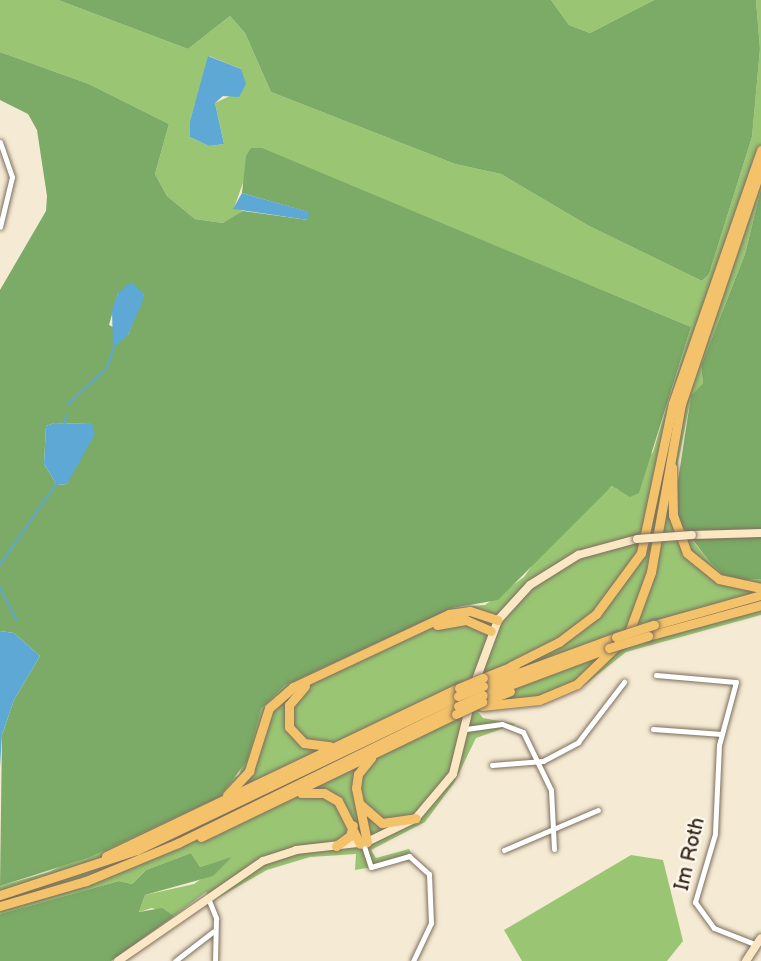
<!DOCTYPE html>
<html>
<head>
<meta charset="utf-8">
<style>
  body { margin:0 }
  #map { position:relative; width:761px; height:961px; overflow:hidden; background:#f5ead3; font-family:"Balsamiq Sans",sans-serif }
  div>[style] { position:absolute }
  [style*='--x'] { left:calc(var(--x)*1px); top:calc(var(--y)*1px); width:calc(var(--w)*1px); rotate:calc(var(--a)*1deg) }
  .green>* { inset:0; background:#9ac674 }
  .forest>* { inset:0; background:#7bab66 }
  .water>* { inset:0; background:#5da8d5 }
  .stream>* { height:1.5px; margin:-0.75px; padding:0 0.75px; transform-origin:0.75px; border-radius:0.75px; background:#5da8d5 }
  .roads { filter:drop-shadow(0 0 2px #7c6d5d) drop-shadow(0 0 2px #7c6d5d) }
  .street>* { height:5px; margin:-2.5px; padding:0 2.5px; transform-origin:2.5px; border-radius:2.5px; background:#fff }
  .secondary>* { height:8px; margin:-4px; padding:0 4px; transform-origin:4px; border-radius:4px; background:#fbe7c3 }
  .highway>* { height:9px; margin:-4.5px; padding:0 4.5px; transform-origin:4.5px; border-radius:4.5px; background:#f4c26a }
  .bridges { filter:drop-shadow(0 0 2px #7c6d5d) drop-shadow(0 0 2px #7c6d5d) }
  .secondary-bridge>* { height:8px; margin:-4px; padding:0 4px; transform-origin:4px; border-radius:4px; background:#fbe7c3 }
  .highway-bridge>* { height:9px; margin:-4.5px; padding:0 4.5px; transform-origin:4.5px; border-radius:4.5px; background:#f4c26a }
  span { translate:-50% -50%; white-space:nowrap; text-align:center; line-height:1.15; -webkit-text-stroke:5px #fbf7ec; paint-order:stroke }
  .street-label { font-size:21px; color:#3b2a1e }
</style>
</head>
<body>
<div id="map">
  <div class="green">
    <div style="clip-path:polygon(evenodd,0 0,58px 0,188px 49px,230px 16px,245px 33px,271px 92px,455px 164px,501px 174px,589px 226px,702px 281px,709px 274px,752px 137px,760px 49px,756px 0,761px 0,761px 189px,745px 254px,701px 366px,703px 383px,691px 397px,676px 473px,684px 530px,710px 562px,744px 580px,761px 579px,761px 615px,626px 652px,586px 684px,544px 703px,478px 712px,483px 718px,516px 724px,476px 738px,454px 783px,425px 822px,371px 850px,376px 858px,409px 849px,413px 856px,408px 861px,355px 870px,356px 854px,310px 857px,267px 870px,212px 901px,206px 892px,174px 916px,152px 908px,139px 912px,145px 895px,194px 884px,231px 858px,200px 867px,191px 853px,146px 870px,132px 884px,119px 881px,0 914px,0 886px,49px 872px,239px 775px,261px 709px,284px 686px,452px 608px,485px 605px,524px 577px,542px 551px,602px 494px,613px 486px,618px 490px,653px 452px,691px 327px,323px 174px,245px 177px,234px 208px,243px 211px,237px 217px,223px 223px,195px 219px,167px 196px,155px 174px,169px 124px,89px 84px,0 52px,0 0,209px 56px,241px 69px,232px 95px,215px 103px,224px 144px,209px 146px,190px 137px,190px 121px,209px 56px)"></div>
    <div style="clip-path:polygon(551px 0,654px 0,590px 33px,569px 25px)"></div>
    <div style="clip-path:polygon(631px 855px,663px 860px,683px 941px,667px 961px,522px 961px,504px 930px)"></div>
  </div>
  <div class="forest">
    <div style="clip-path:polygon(58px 0,551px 0,569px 25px,590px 33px,654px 0,756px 0,760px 49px,752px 137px,709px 274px,702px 281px,589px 226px,501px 174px,455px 164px,271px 92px,245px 33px,230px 16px,188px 49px)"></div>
    <div style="clip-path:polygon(evenodd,0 52px,89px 84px,169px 124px,155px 174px,167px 196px,195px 219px,223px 223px,243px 211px,308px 220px,308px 212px,242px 193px,246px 156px,251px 148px,262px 148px,691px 327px,639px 493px,630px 497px,612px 486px,498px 600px,452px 608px,284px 686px,261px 709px,247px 761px,219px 797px,90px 857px,0 886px,2px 735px,14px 700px,40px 656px,14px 633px,0 631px,0 290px,46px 211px,47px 196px,37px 130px,28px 114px,0 100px,0 52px,118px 293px,144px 294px,128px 335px,109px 325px,118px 293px,0 52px,54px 423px,92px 424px,67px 484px,57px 485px,44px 464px,46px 426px,54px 423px)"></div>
    <div style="clip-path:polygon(761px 189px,761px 579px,744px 580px,723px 574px,710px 562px,678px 521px,675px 500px,691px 396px,703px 383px,701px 366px,745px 254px)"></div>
    <div style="clip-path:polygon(191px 853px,200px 867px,232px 857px,213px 876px,145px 895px,139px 912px,162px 908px,174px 916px,111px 961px,0 961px,0 914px,119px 881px,132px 884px,146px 870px)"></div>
  </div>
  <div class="water">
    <div style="clip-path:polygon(208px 56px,241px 69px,246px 84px,239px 97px,223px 96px,215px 103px,224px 144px,209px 146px,190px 137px,190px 121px)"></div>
    <div style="clip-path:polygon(242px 193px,309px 212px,308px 220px,233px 209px)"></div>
    <div style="clip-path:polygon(131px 282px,144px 294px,142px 303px,128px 335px,113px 348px,112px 310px,118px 293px)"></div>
    <div style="clip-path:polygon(54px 423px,92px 424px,95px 434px,67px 484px,57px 485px,44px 464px,46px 426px)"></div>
    <div style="clip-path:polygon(0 631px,14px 633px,40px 656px,14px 700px,2px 735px,0 767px)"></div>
  </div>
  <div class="stream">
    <div style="--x:68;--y:404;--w:53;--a:-42.7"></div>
    <div style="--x:107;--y:368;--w:20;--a:-72"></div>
    <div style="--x:64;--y:425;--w:11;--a:-75"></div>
    <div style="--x:0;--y:565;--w:100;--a:-55.2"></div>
    <div style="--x:0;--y:587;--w:38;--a:63"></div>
  </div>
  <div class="roads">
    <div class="street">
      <div style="--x:0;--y:142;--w:37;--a:71"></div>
      <div style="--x:12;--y:177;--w:51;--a:103.5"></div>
      <div style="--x:656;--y:675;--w:80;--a:5"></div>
      <div style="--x:736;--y:682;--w:65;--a:105.1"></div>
      <div style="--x:719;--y:745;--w:89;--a:92.6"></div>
      <div style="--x:715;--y:834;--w:71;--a:106.4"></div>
      <div style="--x:695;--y:902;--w:32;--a:54"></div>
      <div style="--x:714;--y:928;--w:46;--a:21.6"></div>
      <div style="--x:466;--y:729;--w:36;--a:-8"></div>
      <div style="--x:502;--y:724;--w:22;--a:21"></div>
      <div style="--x:523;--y:732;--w:64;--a:64.2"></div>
      <div style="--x:551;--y:790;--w:59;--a:87.1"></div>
      <div style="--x:653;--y:729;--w:69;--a:4.1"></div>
      <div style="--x:492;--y:765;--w:51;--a:-4.5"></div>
      <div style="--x:543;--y:761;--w:40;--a:-28"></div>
      <div style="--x:578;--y:742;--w:76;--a:-52.5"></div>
      <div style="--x:363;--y:843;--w:25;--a:72"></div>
      <div style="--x:371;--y:867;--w:40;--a:-16"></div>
      <div style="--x:409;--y:856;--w:27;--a:42"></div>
      <div style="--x:429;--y:874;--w:49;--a:87.7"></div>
      <div style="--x:431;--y:923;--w:42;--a:115.3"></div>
      <div style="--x:504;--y:850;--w:102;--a:-23.1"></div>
      <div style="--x:208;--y:898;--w:22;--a:68"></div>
      <div style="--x:216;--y:918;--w:43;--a:91.3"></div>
      <div style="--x:175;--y:961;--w:49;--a:-37.6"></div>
    </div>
    <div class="secondary">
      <div style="--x:692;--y:535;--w:69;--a:-1.7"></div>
      <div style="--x:474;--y:685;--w:69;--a:-69.7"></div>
      <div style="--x:498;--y:620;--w:47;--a:-47.6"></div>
      <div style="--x:530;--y:585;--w:57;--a:-32"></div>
      <div style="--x:578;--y:555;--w:61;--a:-15.2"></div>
      <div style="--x:118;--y:961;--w:176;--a:-34.6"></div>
      <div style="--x:263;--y:861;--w:35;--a:-18"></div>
      <div style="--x:296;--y:850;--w:71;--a:-6.4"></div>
      <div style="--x:367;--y:842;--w:55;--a:-26.1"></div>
      <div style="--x:416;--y:818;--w:57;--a:-49.9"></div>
      <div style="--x:453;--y:774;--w:71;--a:-76.2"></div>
      <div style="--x:746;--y:961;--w:27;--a:-57"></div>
    </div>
    <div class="highway">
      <div style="--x:672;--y:467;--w:48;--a:88.8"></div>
      <div style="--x:673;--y:515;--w:40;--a:69.8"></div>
      <div style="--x:687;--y:553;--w:41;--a:39.1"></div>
      <div style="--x:719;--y:579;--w:43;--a:12.1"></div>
      <div style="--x:437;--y:625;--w:29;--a:-10"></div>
      <div style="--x:466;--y:620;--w:27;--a:24"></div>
      <div style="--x:654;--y:625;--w:111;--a:-15.7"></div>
      <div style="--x:648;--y:636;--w:117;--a:-15.3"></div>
      <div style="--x:511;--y:666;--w:54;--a:-26.6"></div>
      <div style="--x:559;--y:642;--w:46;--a:-37.1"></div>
      <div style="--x:596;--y:614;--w:76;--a:-53.6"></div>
      <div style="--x:641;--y:553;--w:153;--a:-78"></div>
      <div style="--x:673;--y:403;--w:268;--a:-70.8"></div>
      <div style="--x:483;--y:678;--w:35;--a:-22"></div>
      <div style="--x:305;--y:686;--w:25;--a:130"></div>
      <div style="--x:289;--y:705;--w:22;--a:90"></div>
      <div style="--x:289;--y:727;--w:22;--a:47"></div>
      <div style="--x:304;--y:743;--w:26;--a:7"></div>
      <div style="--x:483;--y:686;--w:142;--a:-20.2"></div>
      <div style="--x:483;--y:695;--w:134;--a:-20.5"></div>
      <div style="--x:482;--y:702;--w:30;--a:-21"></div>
      <div style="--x:482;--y:706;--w:57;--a:-6"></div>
      <div style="--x:539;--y:700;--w:41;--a:-22.8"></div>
      <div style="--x:577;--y:684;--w:71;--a:-43.9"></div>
      <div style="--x:628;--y:635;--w:67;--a:-69.9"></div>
      <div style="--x:651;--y:572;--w:171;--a:-79.9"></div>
      <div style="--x:681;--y:404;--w:249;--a:-71.3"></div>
      <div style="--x:301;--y:793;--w:23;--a:0"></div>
      <div style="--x:324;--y:793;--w:16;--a:30"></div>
      <div style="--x:338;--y:801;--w:48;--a:62.9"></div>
      <div style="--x:227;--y:795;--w:33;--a:-47"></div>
      <div style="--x:249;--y:771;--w:66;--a:-72.4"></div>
      <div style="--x:269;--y:708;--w:32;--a:-41"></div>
      <div style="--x:293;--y:687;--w:172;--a:-25.1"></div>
      <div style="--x:449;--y:614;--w:21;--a:-8"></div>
      <div style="--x:470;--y:611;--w:29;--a:18"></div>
      <div style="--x:361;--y:805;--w:28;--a:41"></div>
      <div style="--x:382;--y:823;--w:34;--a:-8"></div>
      <div style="--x:201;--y:837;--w:283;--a:-25.8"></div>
      <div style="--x:367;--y:842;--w:55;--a:-101.5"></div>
      <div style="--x:356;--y:788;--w:14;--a:-82"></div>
      <div style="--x:358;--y:774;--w:21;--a:-51"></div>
      <div style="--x:336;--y:846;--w:17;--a:-36"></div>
      <div style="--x:350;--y:836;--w:11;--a:-75"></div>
      <div style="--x:106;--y:856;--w:391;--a:-25.5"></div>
      <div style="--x:0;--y:895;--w:144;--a:-18.2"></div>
      <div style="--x:137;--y:850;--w:356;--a:-25.6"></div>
      <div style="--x:0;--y:906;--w:90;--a:-16.2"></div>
      <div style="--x:86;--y:881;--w:100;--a:-22.4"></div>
      <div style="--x:178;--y:843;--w:312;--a:-26.1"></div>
    </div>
  </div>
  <div class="bridges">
    <div class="secondary-bridge">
      <div style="--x:637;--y:539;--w:55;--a:-4.2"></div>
    </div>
    <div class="highway-bridge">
      <div style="--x:616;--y:637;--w:40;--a:-18"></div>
      <div style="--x:609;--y:648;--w:41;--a:-17.1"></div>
      <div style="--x:459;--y:688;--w:26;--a:-23"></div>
      <div style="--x:458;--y:696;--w:27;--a:-22"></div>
      <div style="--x:458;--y:706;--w:27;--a:-24"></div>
      <div style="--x:456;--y:714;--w:29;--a:-25"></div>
    </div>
  </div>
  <div class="street-label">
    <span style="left:690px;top:854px;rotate:-77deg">Im Roth</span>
  </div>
</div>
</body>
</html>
